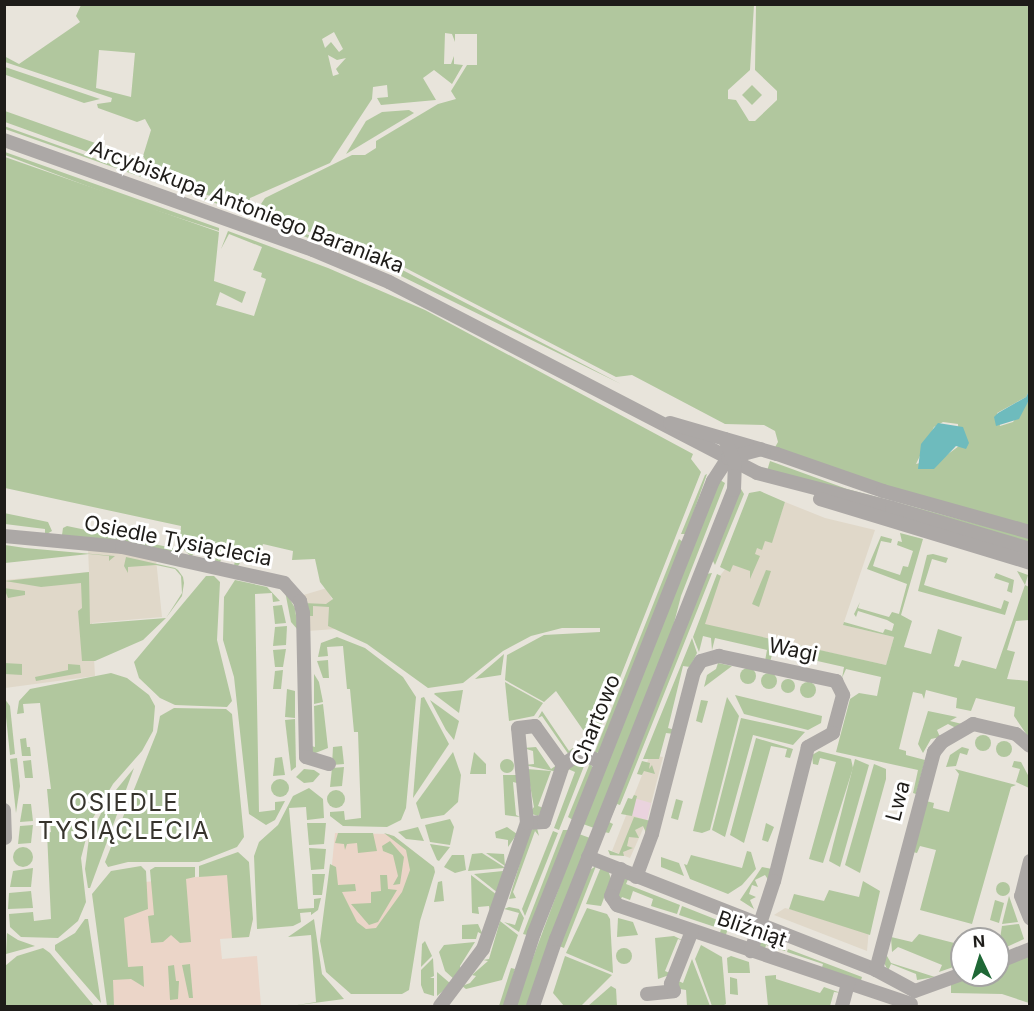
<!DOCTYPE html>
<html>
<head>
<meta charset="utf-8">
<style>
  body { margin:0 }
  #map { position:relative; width:1034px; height:1011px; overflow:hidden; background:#e8e4db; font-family:Inter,sans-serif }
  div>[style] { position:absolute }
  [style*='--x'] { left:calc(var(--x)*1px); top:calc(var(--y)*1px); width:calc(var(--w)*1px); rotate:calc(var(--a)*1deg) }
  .built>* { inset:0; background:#e0d8c9 }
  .industrial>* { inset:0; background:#ead3de }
  .education>* { inset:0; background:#ebd5c8 }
  .green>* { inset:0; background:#b1c79e }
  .round { border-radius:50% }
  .water>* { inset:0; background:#6ebbbd }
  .minor>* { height:14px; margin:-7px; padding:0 7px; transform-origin:7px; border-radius:7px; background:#aca8a6 }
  span { translate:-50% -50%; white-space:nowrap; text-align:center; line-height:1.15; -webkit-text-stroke:6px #fff; paint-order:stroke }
  .street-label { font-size:21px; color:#1e1c19 }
  .quarter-label { font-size:24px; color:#37342d; letter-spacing:1.5px }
  .frame { position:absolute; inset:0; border:6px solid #1e1c19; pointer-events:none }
  .north { position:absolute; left:950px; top:927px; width:60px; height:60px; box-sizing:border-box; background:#fff; border:2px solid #a5a4a3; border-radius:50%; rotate:356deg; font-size:16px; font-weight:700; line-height:24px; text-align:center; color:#1e1c19 }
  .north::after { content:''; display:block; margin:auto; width:21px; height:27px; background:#1f6836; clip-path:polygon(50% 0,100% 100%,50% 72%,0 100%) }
</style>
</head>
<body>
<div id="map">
  <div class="built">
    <div style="clip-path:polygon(785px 502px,825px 518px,875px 530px,843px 625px,894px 637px,886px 665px,701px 624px,719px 577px,755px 531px,773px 538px)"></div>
    <div style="clip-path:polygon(88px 548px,156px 559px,162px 617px,92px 623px,95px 676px,5px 688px,5px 580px,89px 572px)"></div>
    <div style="clip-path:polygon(327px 588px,337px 611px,336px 629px,307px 631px,300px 596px)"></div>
    <div style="clip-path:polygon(650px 755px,663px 757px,647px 820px,630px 858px,612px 851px)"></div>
    <div style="clip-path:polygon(785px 908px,869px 929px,867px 951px,774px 915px)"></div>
  </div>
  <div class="industrial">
    <div style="clip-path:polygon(634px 798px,651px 803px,647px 820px,627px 814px)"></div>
  </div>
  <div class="education">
    <div style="clip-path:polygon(335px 833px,389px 834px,425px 861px,394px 993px,330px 885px)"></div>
    <div style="clip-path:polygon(227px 874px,253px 919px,249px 937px,220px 939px,222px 959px,257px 956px,261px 1006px,110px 1006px,95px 905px,145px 882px)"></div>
  </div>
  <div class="green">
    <div style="clip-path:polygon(evenodd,81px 5px,754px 5px,750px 70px,728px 90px,728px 99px,736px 100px,749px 121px,755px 121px,777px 100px,777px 91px,755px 70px,756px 5px,1029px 5px,1029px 391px,1026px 397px,997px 413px,1000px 426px,1013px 422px,1029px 400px,1029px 527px,897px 490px,774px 449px,778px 442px,775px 431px,764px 425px,725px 424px,632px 375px,616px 377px,390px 260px,255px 213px,265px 198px,352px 155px,365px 155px,376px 148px,376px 141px,438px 104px,456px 99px,451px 91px,467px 65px,477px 65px,477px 34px,455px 34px,455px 42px,452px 34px,445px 33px,444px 64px,451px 64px,454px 56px,454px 64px,463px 65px,452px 84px,434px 70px,423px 78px,436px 100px,381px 105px,377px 98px,388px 97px,387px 85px,373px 87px,372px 99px,330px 163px,250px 198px,249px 203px,234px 198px,224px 201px,5px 122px,5px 111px,146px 161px,143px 156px,151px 130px,145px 119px,137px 122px,98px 108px,97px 104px,111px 102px,112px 98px,5px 62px,4px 56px,19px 64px,80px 22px,76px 16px,81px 5px,334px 32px,343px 49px,339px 52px,331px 42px,325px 48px,322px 39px,334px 32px,81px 5px,99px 50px,135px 53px,131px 97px,96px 88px,99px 50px,81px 5px,328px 55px,337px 60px,346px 58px,336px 69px,339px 74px,333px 76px,328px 55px,81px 5px,943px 422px,958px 424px,959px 446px,944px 457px,916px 464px,934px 427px,943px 422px)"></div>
    <div style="clip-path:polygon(5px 67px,100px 99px,84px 103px,6px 75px)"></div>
    <div style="clip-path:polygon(752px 85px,762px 95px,752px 105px,742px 95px)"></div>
    <div style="clip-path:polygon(409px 110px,414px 113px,346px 154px,366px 121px,382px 112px)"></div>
    <div style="clip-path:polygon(4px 126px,228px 206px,232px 209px,5px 129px)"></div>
    <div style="clip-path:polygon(5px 152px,219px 228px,219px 231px,127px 201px,5px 155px)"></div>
    <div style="clip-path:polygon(5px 157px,219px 232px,214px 281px,246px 292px,242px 303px,220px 292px,216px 305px,254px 316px,266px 279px,261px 277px,262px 273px,253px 270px,262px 247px,229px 234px,221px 249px,228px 231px,328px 268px,425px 310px,693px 454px,691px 459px,701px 472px,590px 754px,583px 745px,590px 740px,556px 691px,544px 702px,505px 680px,507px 655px,544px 635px,600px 632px,600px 628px,562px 628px,531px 636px,503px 651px,463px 683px,428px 688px,367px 644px,328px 626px,329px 607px,313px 606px,313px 616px,306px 616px,303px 603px,326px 604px,333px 599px,320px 582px,315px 559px,292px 560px,293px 551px,263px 544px,257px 561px,243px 558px,238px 566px,234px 566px,236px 554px,223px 551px,220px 563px,215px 562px,216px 555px,194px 550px,192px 557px,184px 550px,180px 538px,181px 526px,5px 488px)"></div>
    <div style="clip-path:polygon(257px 217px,389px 263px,621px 384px,399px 275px)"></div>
    <div style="clip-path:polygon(770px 461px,847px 489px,1029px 538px,1029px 544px,767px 471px)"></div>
    <div style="clip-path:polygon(707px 474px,686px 534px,681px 534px,705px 475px)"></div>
    <div style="clip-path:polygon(720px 480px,725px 483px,681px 596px,673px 627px,594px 828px,583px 824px)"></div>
    <div style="clip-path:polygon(741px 489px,744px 494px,715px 565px,712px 559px)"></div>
    <div style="clip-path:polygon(760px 491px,785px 502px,772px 543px,765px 541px,762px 550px,757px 548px,755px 554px,760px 556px,750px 579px,750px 571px,733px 565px,730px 572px,720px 567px,749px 493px)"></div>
    <div style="clip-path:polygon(4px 513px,48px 522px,52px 531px,45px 535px,45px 529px,5px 524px)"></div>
    <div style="clip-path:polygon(67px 526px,173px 548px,175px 553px,62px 535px,63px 528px)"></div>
    <div style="clip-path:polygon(900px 533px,923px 539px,901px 615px,912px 621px,904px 647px,931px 654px,938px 629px,962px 637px,954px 666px,959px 667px,962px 660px,996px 669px,1025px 585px,1017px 571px,1028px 575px,1025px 585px,1029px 587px,1029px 620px,1016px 621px,1007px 650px,1015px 652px,1007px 679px,1029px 681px,1029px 738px,1014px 716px,1015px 707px,976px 698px,971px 711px,956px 708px,957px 698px,926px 690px,924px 699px,922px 694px,913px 692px,899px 749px,906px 751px,906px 755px,925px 760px,916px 794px,913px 793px,918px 770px,836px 752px,850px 699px,859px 693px,877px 696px,881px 677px,846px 669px,842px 678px,844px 667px,773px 651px,770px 662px,765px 661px,767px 650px,715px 638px,712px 650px,711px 638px,703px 636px,699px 652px,693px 637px,717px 574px,721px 576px,705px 624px,886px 665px,894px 637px,843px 625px,844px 622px,883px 633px,885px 629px,892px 631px,894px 624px,887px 620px,858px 611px,856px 617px,854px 614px,860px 602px,858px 608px,889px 617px,892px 612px,899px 614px,907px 584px,867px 569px,881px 536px,892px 539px,891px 543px,881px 541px,873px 566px,900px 575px,903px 566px,908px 567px,913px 551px,897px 545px,898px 541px,902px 542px)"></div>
    <div style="clip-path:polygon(679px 539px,683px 542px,599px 752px,594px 754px)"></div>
    <div style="clip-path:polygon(5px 545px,25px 548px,115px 556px,109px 561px,109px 556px,89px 554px,5px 563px)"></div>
    <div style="clip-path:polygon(933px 554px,948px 558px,946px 563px,932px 559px,924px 585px,1001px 609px,1004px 600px,1009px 602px,1005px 615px,918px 591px,927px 555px)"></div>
    <div style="clip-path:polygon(126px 557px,175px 568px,178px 570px,183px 577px,184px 583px,182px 596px,166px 618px,143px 640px,95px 661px,82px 661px,78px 611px,82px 608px,81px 583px,41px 587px,5px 581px,89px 572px,90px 624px,166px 618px,182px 593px,181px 576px,175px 569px,156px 565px,128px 567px,128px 573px,124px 566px)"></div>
    <div style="clip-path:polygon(766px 570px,771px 571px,759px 607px,752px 604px)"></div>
    <div style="clip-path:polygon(712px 573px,620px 805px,617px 804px,609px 822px,613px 824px,609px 833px,604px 832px,706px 574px)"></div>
    <div style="clip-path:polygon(996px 573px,1014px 580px,1012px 593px,1007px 591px,1009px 583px,994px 578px)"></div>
    <div style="clip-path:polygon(206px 576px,214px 576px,220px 582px,217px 640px,232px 701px,227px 707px,175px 705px,160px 698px,139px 678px,134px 662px)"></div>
    <div style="clip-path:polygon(235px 580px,267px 587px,280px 601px,273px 602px,272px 593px,255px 594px,259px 812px,275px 810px,275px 802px,285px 801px,275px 820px,266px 825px,249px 814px,234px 677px,223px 640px,224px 597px)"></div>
    <div style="clip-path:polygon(4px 588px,25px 591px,25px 595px,8px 598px)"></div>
    <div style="clip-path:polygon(285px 591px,295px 608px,298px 630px,291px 622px)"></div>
    <div style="clip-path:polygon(282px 605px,286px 623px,275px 624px,273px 606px)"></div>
    <div style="clip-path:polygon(287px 626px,286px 645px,273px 646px,275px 627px)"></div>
    <div style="clip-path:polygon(337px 637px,365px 648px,403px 677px,416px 697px,406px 808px,401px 820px,387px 827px,343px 826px,330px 816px,330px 812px,344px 811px,345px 820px,361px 818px,358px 732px,354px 732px,350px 689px,347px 689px,343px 646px,327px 647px,328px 656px,318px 657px,321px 643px)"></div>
    <div style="clip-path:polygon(692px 638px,697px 653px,690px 667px,683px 666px,668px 728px,675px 730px,674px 734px,666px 733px,659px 759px,643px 759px)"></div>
    <div style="clip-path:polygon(286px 649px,283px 667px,275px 667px,273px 650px)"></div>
    <div style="clip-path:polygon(504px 654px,501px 675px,475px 679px,496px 661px)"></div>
    <div style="clip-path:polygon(328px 660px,329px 678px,323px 678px,317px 661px)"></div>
    <div style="clip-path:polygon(4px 663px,22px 664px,22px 675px,5px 674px)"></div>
    <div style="clip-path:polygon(718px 663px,732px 666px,704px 687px,707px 675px,716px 669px)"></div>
    <div style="clip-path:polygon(68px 664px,80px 665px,81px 673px,36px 681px,35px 677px,68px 670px)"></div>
    <div class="round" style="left:740px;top:668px;width:16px;height:16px"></div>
    <div style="clip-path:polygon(283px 670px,281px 689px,273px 689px,275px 671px)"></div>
    <div style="clip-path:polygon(111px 673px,127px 678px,149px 695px,155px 706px,153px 731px,142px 751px,113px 784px,90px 823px,81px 858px,86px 902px,78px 921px,58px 938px,21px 937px,10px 927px,9px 914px,33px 912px,34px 921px,51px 919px,47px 833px,51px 832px,47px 789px,51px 789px,40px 703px,23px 704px,24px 713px,17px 714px,19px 701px,30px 689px)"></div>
    <div class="round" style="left:761px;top:673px;width:16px;height:16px"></div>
    <div style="clip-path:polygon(314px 674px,319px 682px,323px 702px,314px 704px)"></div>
    <div class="round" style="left:781px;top:679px;width:14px;height:14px"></div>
    <div style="clip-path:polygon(505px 682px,543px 703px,534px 716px,509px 721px)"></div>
    <div class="round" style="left:800px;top:682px;width:16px;height:16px"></div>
    <div style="clip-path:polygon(287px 689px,295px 691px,295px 718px,285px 717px)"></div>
    <div style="clip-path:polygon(463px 690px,459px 713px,434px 694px,435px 693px)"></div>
    <div style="clip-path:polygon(735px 695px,822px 716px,821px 723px,808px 730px,744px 714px)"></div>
    <div style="clip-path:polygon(424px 697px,449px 744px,413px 798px,421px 698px)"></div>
    <div style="clip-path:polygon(727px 697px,739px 716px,710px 830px,702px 833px,693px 831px)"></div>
    <div style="clip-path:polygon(4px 698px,10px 706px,15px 754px,10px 755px)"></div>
    <div style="clip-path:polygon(430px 700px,459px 721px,454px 740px,446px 730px)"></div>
    <div style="clip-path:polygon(701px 700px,708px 701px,702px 723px,696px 721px)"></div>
    <div style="clip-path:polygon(323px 704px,328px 748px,313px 754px,308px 745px,315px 747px,314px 706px)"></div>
    <div style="clip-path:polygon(174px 708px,226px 709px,232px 714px,244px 837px,237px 847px,199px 862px,128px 862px,108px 867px,105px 862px,157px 732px,160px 716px)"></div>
    <div style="clip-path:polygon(542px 711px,569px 751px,574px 747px,569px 755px,542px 716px,538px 718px)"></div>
    <div style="clip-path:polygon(928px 711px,957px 717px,950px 721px,962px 724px,956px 728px,948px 724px,937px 730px,940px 737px,931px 739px,923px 753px,918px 744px)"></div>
    <div style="clip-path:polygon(741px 718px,805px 732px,793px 745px,753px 735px,725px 837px,712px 830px)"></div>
    <div style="clip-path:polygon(295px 719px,296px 767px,291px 771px,285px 720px)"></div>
    <div class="round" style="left:975px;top:735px;width:16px;height:16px"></div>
    <div style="clip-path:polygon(26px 738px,27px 747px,30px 747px,31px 756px,22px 756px,20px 739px)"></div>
    <div style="clip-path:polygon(756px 738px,793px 749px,790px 758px,785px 757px,787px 749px,771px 746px,744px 843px,730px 835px)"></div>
    <div class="round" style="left:996px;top:741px;width:16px;height:16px"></div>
    <div style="clip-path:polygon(342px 746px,344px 764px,332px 765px,333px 747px)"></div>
    <div style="clip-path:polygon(536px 747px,551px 769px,557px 765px,558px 772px,524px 765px,534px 764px,533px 751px,523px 748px)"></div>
    <div style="clip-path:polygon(962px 747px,969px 749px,967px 755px,960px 753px,956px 766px,946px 767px,950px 755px)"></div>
    <div style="clip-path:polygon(819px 751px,851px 759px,853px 768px,823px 863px,809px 859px,836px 762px,820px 758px,818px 765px,813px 764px,812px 755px)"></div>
    <div style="clip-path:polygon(453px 752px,461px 775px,458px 802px,444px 815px,421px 819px,416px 803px)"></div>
    <div style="clip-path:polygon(474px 752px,486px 764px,486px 774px,470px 774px)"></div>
    <div style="clip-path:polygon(282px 757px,285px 775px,273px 776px,275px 758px)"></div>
    <div style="clip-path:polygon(17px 758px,20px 786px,16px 813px,10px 759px)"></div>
    <div style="clip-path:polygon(855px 759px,869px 765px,840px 867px,829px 861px)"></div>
    <div class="round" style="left:500px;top:759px;width:14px;height:14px"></div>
    <div style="clip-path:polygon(31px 760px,33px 778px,25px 778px,23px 761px)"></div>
    <div style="clip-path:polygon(578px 760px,586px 761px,559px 830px,554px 828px,575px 772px,568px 769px)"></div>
    <div style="clip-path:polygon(642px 761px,650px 763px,649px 769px,652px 765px,655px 774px,644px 771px,642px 775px,637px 774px)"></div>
    <div style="clip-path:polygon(1014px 761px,1021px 762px,1029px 777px,1029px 788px,1016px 782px,1020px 769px,1012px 767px)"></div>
    <div style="clip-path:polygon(590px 763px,593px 768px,573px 820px,568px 817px)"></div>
    <div style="clip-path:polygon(874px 764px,886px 769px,886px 779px,860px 873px,845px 865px)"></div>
    <div style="clip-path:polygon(344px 767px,342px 786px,330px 787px,332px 768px)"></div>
    <div style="clip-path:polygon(134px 768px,90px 888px,88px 888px,85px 869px,89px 838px,107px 801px)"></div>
    <div style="clip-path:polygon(304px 769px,314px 770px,320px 774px,313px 782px,304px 783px,296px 777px)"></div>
    <div style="clip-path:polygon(527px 769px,551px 771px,538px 806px,544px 808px,538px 816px,529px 813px,534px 807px)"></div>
    <div style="clip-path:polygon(955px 769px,1016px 785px,1011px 787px,972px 924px,920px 910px,936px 850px,920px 846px,917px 853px,913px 852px,926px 801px,934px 803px,933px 808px,949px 812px,959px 774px)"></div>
    <div style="clip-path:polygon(503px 775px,516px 775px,517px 783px,513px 782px,516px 815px,520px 817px,505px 815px)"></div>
    <div class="round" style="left:271px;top:779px;width:18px;height:18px"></div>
    <div style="clip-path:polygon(309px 788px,323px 799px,324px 818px,307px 820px,306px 807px,289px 808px,298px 909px,314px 908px,314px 899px,321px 898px,318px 910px,311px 915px,311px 912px,300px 913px,301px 922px,293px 926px,257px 929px,254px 856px,259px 842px,278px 825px,293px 796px)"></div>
    <div class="round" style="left:327px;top:790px;width:18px;height:18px"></div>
    <div style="clip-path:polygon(634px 795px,637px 796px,632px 816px,621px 814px,628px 798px,632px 799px)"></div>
    <div style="clip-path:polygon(676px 799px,683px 801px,678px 820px,671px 818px)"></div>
    <div style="clip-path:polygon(23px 804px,31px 804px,33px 821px,20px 822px)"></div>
    <div style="clip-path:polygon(634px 817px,651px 821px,647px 835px,643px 826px,635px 830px,639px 838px,629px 837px,627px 846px,633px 848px,623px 852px,624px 856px,610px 855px,608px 850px,619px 854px)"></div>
    <div style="clip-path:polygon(450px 819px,454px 827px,450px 845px,430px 842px,425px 825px)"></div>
    <div style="clip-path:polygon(307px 823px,326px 823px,324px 844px,309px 845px)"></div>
    <div style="clip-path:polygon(766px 823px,774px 827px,768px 842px,762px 840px)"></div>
    <div style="clip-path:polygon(33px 825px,31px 843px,18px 844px,20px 826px)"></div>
    <div style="clip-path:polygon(418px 827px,424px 841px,406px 839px,398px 832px)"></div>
    <div style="clip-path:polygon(507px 827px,517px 834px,508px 847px,508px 840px,496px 838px,495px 832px)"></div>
    <div style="clip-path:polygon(537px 828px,539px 836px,535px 831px,513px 892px,516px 898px,509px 899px,530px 830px)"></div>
    <div style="clip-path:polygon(563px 830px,569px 830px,527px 935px,523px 934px)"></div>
    <div style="clip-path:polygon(553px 831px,558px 833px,525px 916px,522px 909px)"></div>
    <div style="clip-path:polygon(338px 833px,373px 833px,377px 851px,358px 853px,357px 843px,347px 844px,345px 850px,344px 844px,335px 843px)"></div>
    <div style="clip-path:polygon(384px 833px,394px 836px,434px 867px,435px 872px,420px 921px,409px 990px,402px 994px,351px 994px,326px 972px,320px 941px,330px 864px,336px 867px,338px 885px,355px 884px,356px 891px,342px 892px,357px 922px,366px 929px,376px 928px,402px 892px,410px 870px,406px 850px)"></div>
    <div style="clip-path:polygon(579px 834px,590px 838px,528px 1006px,515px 1006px)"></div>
    <div style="clip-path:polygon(390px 841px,404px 857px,400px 884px,393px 885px,398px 876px,393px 855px,383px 851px,382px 846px)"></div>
    <div style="clip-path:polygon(430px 844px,450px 847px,439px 861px,437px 860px)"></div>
    <div class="round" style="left:13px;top:847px;width:20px;height:20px"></div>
    <div style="clip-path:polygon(309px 848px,326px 849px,324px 869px,311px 870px)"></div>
    <div style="clip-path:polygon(747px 851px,751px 852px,756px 869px,742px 885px,728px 894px,690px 879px,684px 864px,687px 865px,691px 855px,742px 868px)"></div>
    <div style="clip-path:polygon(238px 852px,249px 862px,253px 919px,249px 937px,232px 938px,227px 875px,199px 877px,199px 866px)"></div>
    <div style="clip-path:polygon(482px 853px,504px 867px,504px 868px,468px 871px,472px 854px)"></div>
    <div style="clip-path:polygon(486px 853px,504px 854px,505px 866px)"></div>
    <div style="clip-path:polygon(452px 855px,464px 855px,466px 870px,455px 873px,444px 867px)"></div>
    <div style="clip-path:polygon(661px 857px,679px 863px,684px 876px,661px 867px)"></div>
    <div style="clip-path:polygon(141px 866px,146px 871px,148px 909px,124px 918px,128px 967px,143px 966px,144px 987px,131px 979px,113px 980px,114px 1006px,107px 1006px,92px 894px,111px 871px)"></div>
    <div style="clip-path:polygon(596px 866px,564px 948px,559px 946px,590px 870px)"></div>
    <div style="clip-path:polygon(155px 867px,195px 867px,195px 877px,186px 879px,191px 942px,180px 943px,171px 935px,163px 942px,151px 943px,148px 916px,154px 915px,150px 870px)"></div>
    <div style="clip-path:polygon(601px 867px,608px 870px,611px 879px,601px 906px,586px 904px)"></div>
    <div style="clip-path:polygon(762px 867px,772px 869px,769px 881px,765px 875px,755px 880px,758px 887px,752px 885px,749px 894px,756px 897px,750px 900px,754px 909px,740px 900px)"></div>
    <div style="clip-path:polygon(33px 868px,31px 887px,10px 887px,13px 871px)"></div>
    <div style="clip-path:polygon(503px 871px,498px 893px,474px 874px)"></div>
    <div style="clip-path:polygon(312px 874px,325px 874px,322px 895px,313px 895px)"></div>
    <div style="clip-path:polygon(380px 875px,387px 875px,388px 889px,397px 890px,378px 922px,369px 925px,351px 904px,371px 903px,371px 892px,381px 891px)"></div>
    <div style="clip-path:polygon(471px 875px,497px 895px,490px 913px,489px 906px,478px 907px,479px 914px,472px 913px)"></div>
    <div style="clip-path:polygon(629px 877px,626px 884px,680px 905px,677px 914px,651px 906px,653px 899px,633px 891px,630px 900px,622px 897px,619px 903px,615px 895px,622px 879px)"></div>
    <div style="clip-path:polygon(442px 881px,444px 901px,434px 902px,438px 882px)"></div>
    <div style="clip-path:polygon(863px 881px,880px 891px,870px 935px,789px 909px,794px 894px,824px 901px,829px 890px,859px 897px)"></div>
    <div class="round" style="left:996px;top:882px;width:14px;height:14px"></div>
    <div style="clip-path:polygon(31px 891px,33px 908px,8px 909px,9px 893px)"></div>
    <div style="clip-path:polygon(1009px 896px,1018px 922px,1002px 924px)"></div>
    <div style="clip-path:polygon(995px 900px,1004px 903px,999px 923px,990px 920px)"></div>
    <div style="clip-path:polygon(682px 906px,725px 923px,728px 916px,731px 918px,725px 938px,719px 937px,721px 929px,679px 915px)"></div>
    <div style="clip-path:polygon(509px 907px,519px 909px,524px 918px,519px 932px,504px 922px,515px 925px,519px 913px,504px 909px)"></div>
    <div style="clip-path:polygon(587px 908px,607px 914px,610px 919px,613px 973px,566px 953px)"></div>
    <div style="clip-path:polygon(618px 918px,633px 922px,638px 935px,617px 937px)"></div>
    <div style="clip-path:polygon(85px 919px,88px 919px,101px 1003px,55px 950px,55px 945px,75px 933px)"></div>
    <div style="clip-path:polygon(314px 919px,322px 974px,344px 999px,291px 1006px,316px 1002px,311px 935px,288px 937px)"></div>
    <div style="clip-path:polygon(500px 921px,518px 935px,502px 980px,466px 989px,462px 986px,470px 983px,476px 976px,472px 975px,488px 961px,483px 960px,489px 959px)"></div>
    <div style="clip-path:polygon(478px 924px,483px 935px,478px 932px,476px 939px,462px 939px,462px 925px)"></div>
    <div style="clip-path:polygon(1019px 924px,1024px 939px,998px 951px,1002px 926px)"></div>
    <div style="clip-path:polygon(7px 933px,18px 940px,35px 946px,6px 954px)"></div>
    <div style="clip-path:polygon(766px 933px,767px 940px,786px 948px,785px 951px,766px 945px,764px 952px,759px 945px)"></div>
    <div style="clip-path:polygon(919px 934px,962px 945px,962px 964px,939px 972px,942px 965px,898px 947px,892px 952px,891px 937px,912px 942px)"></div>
    <div style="clip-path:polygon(674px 936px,684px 941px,678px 939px,665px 971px,672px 974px,658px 979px,655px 938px)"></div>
    <div style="clip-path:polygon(425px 941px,432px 956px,421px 967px,422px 944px)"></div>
    <div style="clip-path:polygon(475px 942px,460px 966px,461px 973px,455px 980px,445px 971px,439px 952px,444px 945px)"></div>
    <div style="clip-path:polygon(701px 945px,722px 957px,726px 1004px,722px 1006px,712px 1006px,695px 959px)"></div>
    <div class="round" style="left:616px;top:948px;width:16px;height:16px"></div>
    <div style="clip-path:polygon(43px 948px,50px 953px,94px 1006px,5px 1006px,5px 966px,17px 956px)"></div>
    <div style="clip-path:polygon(788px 949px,862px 977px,860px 984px,821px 971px,823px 964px,787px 952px)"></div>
    <div style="clip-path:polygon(1029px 955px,1029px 1003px,1002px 994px,951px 993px,951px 983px,974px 975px,998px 975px,998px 966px)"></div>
    <div style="clip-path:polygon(565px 956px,612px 975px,581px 1006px,564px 1006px,553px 993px)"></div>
    <div style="clip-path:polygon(731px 956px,749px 962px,750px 973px,728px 973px,727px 958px)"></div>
    <div style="clip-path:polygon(887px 956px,891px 963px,935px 977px,917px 980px,916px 974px,891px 964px,888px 971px,882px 958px)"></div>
    <div style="clip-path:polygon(433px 958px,434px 976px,430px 978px,434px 978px,434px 996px,424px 993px,421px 985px,421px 970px)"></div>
    <div style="clip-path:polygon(692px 959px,710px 1006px,687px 1006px,686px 990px,680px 989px,676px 980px,683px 983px)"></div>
    <div style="clip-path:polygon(190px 964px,193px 998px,189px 998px,182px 965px)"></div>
    <div style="clip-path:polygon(174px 965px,176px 981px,179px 981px,178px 999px,170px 1000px,168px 966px)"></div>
    <div style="clip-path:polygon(511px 968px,515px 969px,505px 1006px,499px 1006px)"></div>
    <div style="clip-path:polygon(437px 972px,451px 984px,437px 996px)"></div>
    <div style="clip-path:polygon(776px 975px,776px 979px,820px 993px,824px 987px,841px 993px,834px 992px,830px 1006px,768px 1006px,765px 976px)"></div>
    <div style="clip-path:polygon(730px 977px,737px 979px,738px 995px,730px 994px)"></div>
    <div style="clip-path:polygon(611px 986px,616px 989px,617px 1006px,588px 1006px)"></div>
  </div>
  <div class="water">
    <div style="clip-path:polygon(1029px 391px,1029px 400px,1019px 419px,996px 426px,994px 417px,998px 413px,1026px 397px)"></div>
    <div style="clip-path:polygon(938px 423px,963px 427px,969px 443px,966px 449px,956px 446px,934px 469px,918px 469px,921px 444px)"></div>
  </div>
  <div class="minor">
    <div style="--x:4;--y:140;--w:328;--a:19.6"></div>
    <div style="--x:313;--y:250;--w:82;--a:22.8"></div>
    <div style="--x:389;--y:282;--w:415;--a:27.4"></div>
    <div style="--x:757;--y:473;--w:139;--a:14.5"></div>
    <div style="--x:892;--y:508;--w:144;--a:16.5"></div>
    <div style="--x:670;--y:423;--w:111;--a:16.2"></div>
    <div style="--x:777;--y:454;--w:112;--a:19.2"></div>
    <div style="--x:883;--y:491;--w:153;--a:15.6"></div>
    <div style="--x:820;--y:499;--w:220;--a:16.9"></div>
    <div style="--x:4;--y:536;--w:119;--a:5.3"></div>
    <div style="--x:122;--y:547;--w:166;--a:12.5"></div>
    <div style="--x:284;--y:583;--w:24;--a:48"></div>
    <div style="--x:300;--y:601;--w:12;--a:76"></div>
    <div style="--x:303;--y:613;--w:144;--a:88.8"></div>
    <div style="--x:306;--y:757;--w:24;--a:17"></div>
    <div style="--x:4;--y:810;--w:28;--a:88"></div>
    <div style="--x:527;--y:823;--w:17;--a:-3"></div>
    <div style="--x:544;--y:822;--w:60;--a:-71.6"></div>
    <div style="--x:563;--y:765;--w:21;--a:-35"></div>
    <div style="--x:580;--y:753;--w:23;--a:23"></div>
    <div style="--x:588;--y:857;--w:309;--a:21.4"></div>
    <div style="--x:876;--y:970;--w:44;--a:28.3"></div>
    <div style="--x:1030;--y:861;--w:36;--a:104"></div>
    <div style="--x:1021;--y:896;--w:24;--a:68"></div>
    <div style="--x:621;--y:869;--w:29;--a:110"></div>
    <div style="--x:611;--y:896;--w:11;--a:56"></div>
    <div style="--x:617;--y:905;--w:310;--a:18.6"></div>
    <div style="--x:636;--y:877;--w:46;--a:-69.6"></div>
    <div style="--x:652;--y:834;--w:167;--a:-75.5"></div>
    <div style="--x:694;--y:672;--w:13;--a:-58"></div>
    <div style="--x:701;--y:661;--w:19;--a:-16"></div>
    <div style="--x:719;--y:656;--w:120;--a:12.1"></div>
    <div style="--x:836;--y:681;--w:16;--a:63"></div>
    <div style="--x:843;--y:695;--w:39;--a:105"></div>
    <div style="--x:833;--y:733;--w:29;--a:151"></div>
    <div style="--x:808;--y:747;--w:138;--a:104.2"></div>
    <div style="--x:774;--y:881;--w:74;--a:108.2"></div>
    <div style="--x:998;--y:962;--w:35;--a:-22"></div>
    <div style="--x:876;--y:970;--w:226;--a:-75.1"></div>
    <div style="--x:934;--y:752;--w:13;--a:-51"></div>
    <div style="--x:942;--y:742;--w:36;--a:-30"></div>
    <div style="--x:973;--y:724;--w:44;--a:13.1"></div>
    <div style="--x:1016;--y:734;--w:18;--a:41"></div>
    <div style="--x:915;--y:991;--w:50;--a:-19.9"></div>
    <div style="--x:647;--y:994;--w:27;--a:-6"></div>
    <div style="--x:674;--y:991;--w:8;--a:-113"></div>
    <div style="--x:671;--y:984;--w:57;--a:-68.4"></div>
    <div style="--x:440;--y:1006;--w:71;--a:-53"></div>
    <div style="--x:483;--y:949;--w:133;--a:-70.8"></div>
    <div style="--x:527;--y:823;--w:95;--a:-95.4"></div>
    <div style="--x:518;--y:728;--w:17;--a:-7"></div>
    <div style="--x:535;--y:726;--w:48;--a:54.3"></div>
    <div style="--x:510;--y:1006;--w:77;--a:-71.8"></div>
    <div style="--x:534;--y:933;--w:486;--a:-68.4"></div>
    <div style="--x:713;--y:481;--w:27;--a:-57"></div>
    <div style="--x:728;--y:458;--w:34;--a:-15"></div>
    <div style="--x:533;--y:1006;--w:71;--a:-71.1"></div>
    <div style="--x:556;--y:939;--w:483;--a:-68.4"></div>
    <div style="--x:734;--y:490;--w:27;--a:-88"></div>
    <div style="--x:735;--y:463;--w:26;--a:-113"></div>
    <div style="--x:842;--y:1006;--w:24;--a:-75"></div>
  </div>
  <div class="street-label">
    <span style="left:247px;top:207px;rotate:21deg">Arcybiskupa Antoniego Baraniaka</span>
    <span style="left:178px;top:541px;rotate:11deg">Osiedle Tysiąclecia</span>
    <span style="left:793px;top:650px;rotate:12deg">Wagi</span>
    <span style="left:596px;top:720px;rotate:-68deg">Chartowo</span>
    <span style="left:898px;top:801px;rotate:-75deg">Lwa</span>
    <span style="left:752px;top:929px;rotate:19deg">Bliźniąt</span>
  </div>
  <div class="quarter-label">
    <span style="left:124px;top:817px">OSIEDLE<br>TYSIĄCLECIA</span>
  </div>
  <div class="frame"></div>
  <div class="north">N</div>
</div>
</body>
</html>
